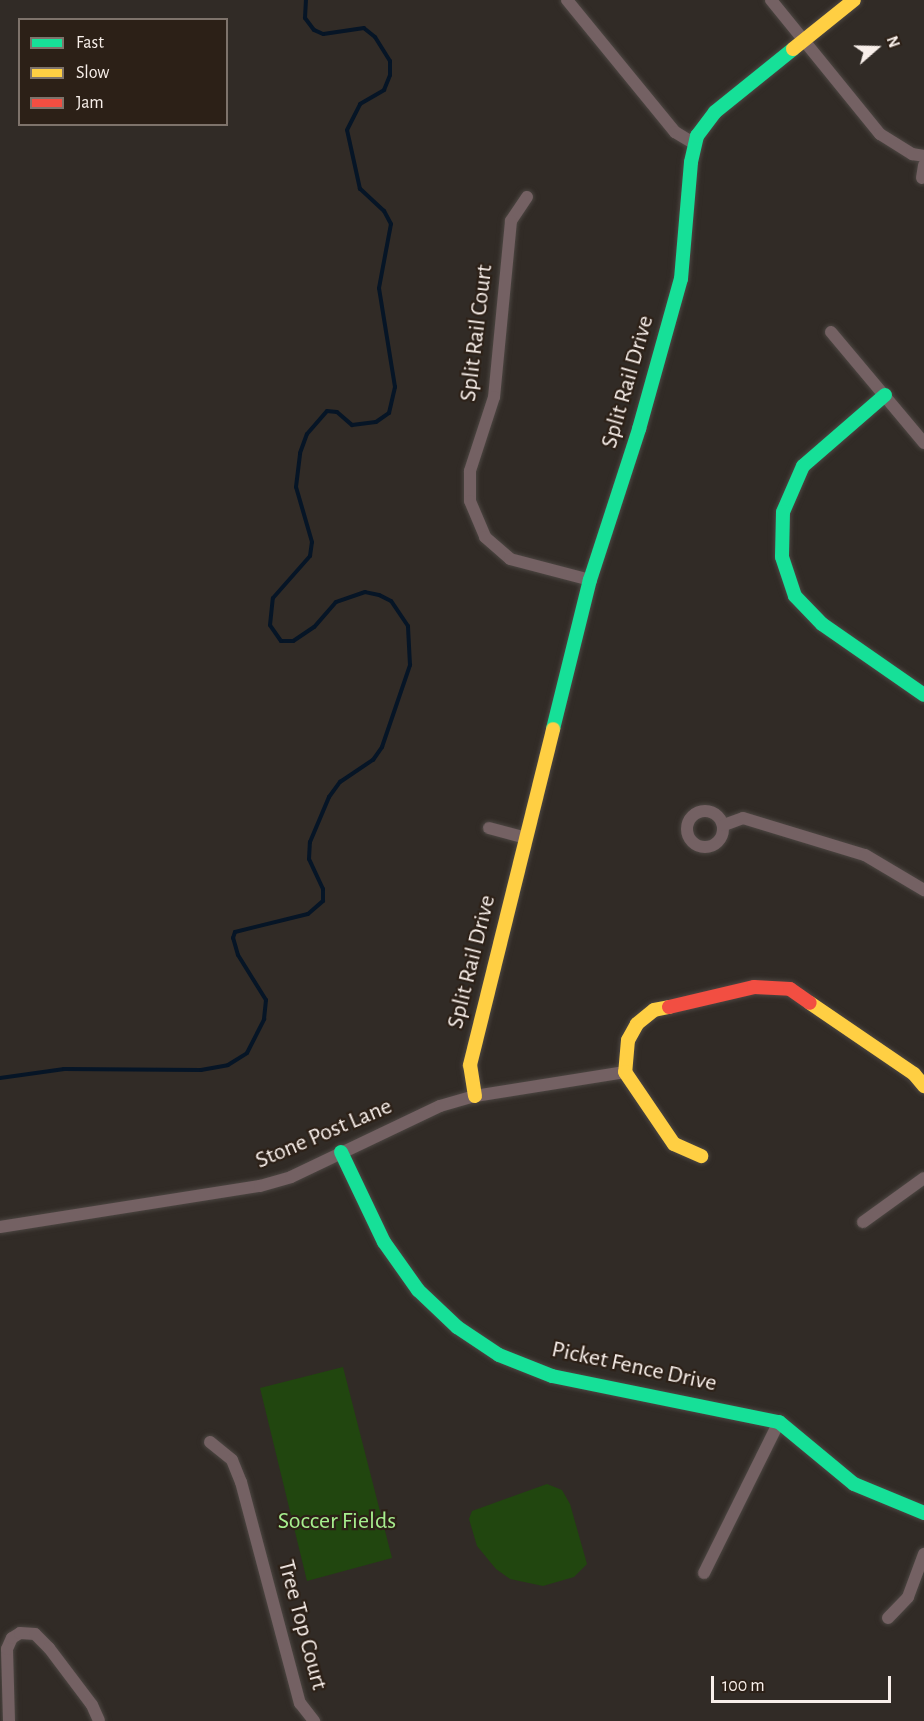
<!DOCTYPE html>
<html>
<head>
<meta charset="utf-8">
<style>
  body { margin:0 }
  #map { position:relative; width:924px; height:1721px; overflow:hidden; background:#312b26; font-family:"Alegreya Sans",sans-serif }
  div>[style] { position:absolute }
  [style*='--x'] { left:calc(var(--x)*1px); top:calc(var(--y)*1px); width:calc(var(--w)*1px); rotate:calc(var(--a)*1deg) }
  .green>* { inset:0; background:#21460f }
  .stream>* { height:4px; margin:-2px; padding:0 2px; transform-origin:2px; border-radius:2px; background:#061526 }
  .roads { filter:drop-shadow(0 0 2px #4c4642) drop-shadow(0 0 2px #4c4642) }
  .street>* { height:12px; margin:-6px; padding:0 6px; transform-origin:6px; border-radius:6px; background:#746163 }
  .street>.ring { margin:-6px; padding:0; box-sizing:content-box; background:none; border:12px solid #746163; border-radius:50% }
  .fast>* { height:14px; margin:-7px; padding:0 7px; transform-origin:7px; border-radius:7px; background:#16e098 }
  .slow>* { height:14px; margin:-7px; padding:0 7px; transform-origin:7px; border-radius:7px; background:#ffcf43 }
  .jam>* { height:14px; margin:-7px; padding:0 7px; transform-origin:7px; border-radius:7px; background:#f24e42 }
  span { translate:-50% -50%; white-space:nowrap; text-align:center; line-height:1.15; -webkit-text-stroke:4.5px #2c2017; paint-order:stroke }
  .street-label { font-size:24px; color:#f8efea }
  .park-label { font-size:24px; color:#a7ee8e }
  .legend { position:absolute; left:18px; top:18px; width:210px; height:108px; box-sizing:border-box; background:#2c2017; border:2px solid #7e736b; margin:0; padding:8px 10px; list-style:none; font-size:18px; color:#f8efea }
  .legend li { display:flex; align-items:center; gap:12px; height:30px }
  .legend b { width:30px; border:2px solid #7e736b }
  .north { position:absolute; left:846px; top:18px; width:60px; height:60px; -webkit-text-stroke:4px #2c2017; paint-order:stroke; rotate:70deg; font-size:16px; font-weight:700; line-height:24px; text-align:center; color:#f8efea }
  .north::after { content:''; display:block; margin:auto; width:21px; height:27px; background:#f8efea; clip-path:polygon(50% 0,100% 100%,50% 72%,0 100%) }
  .scale { position:absolute; left:711px; top:1676px; width:180px; height:27px; box-sizing:border-box; border:3px solid #f8efea; border-top:0; padding-left:8px; font-size:18px; line-height:21px; white-space:nowrap; color:#f8efea; -webkit-text-stroke:4px #2c2017; paint-order:stroke }
</style>
</head>
<body>
<div id="map">
  <div class="green">
    <div style="clip-path:polygon(343px 1367px,392px 1558px,307px 1581px,260px 1388px)"></div>
    <div style="clip-path:polygon(547px 1484px,562px 1490px,570px 1504px,587px 1564px,574px 1577px,543px 1586px,510px 1579px,496px 1569px,477px 1546px,469px 1519px,472px 1511px)"></div>
  </div>
  <div class="stream">
    <div style="--x:0;--y:1078;--w:65;--a:-8"></div>
    <div style="--x:64;--y:1069;--w:137;--a:0.4"></div>
    <div style="--x:201;--y:1070;--w:27;--a:-10"></div>
    <div style="--x:228;--y:1065;--w:22;--a:-32"></div>
    <div style="--x:247;--y:1053;--w:38;--a:-63"></div>
    <div style="--x:264;--y:1019;--w:19;--a:-84"></div>
    <div style="--x:266;--y:1000;--w:53;--a:-121.9"></div>
    <div style="--x:238;--y:955;--w:18;--a:-106"></div>
    <div style="--x:233;--y:938;--w:6;--a:-72"></div>
    <div style="--x:235;--y:932;--w:75;--a:-13.9"></div>
    <div style="--x:308;--y:914;--w:20;--a:-41"></div>
    <div style="--x:323;--y:901;--w:12;--a:-90"></div>
    <div style="--x:323;--y:889;--w:33;--a:-115"></div>
    <div style="--x:309;--y:859;--w:17;--a:-87"></div>
    <div style="--x:310;--y:842;--w:49;--a:-67.1"></div>
    <div style="--x:329;--y:797;--w:19;--a:-54"></div>
    <div style="--x:340;--y:782;--w:40;--a:-34"></div>
    <div style="--x:373;--y:760;--w:16;--a:-55"></div>
    <div style="--x:382;--y:747;--w:87;--a:-71.1"></div>
    <div style="--x:410;--y:665;--w:39;--a:-93"></div>
    <div style="--x:408;--y:626;--w:30;--a:-124"></div>
    <div style="--x:391;--y:601;--w:13;--a:-153"></div>
    <div style="--x:379;--y:595;--w:14;--a:-168"></div>
    <div style="--x:365;--y:592;--w:31;--a:161"></div>
    <div style="--x:336;--y:602;--w:33;--a:131"></div>
    <div style="--x:314;--y:627;--w:25;--a:146"></div>
    <div style="--x:293;--y:641;--w:12;--a:180"></div>
    <div style="--x:281;--y:641;--w:19;--a:-125"></div>
    <div style="--x:270;--y:625;--w:27;--a:-84"></div>
    <div style="--x:273;--y:598;--w:56;--a:-48.6"></div>
    <div style="--x:310;--y:556;--w:14;--a:-82"></div>
    <div style="--x:312;--y:542;--w:57;--a:-106.2"></div>
    <div style="--x:296;--y:487;--w:34;--a:-83"></div>
    <div style="--x:300;--y:453;--w:20;--a:-70"></div>
    <div style="--x:307;--y:434;--w:30;--a:-49"></div>
    <div style="--x:327;--y:411;--w:10;--a:6"></div>
    <div style="--x:337;--y:412;--w:20;--a:41"></div>
    <div style="--x:352;--y:425;--w:24;--a:-7"></div>
    <div style="--x:376;--y:422;--w:16;--a:-35"></div>
    <div style="--x:389;--y:413;--w:27;--a:-77"></div>
    <div style="--x:395;--y:387;--w:100;--a:-99.2"></div>
    <div style="--x:379;--y:288;--w:65;--a:-79.4"></div>
    <div style="--x:391;--y:224;--w:15;--a:-118"></div>
    <div style="--x:384;--y:211;--w:33;--a:-137"></div>
    <div style="--x:360;--y:189;--w:60;--a:-102.4"></div>
    <div style="--x:347;--y:130;--w:29;--a:-63"></div>
    <div style="--x:360;--y:104;--w:28;--a:-30"></div>
    <div style="--x:384;--y:90;--w:16;--a:-68"></div>
    <div style="--x:390;--y:75;--w:14;--a:-90"></div>
    <div style="--x:390;--y:61;--w:28;--a:-122"></div>
    <div style="--x:375;--y:37;--w:14;--a:-141"></div>
    <div style="--x:364;--y:28;--w:41;--a:171.7"></div>
    <div style="--x:323;--y:34;--w:10;--a:-156"></div>
    <div style="--x:314;--y:30;--w:15;--a:-127"></div>
    <div style="--x:305;--y:18;--w:18;--a:-87"></div>
  </div>
  <div class="roads">
    <div class="street">
      <div style="--x:567;--y:0;--w:171;--a:50.7"></div>
      <div style="--x:675;--y:132;--w:23;--a:31"></div>
      <div style="--x:771;--y:0;--w:173;--a:50.9"></div>
      <div style="--x:880;--y:134;--w:38;--a:32"></div>
      <div style="--x:912;--y:154;--w:12;--a:9"></div>
      <div style="--x:922;--y:178;--w:13;--a:-81"></div>
      <div style="--x:527;--y:197;--w:29;--a:124"></div>
      <div style="--x:511;--y:221;--w:177;--a:95.5"></div>
      <div style="--x:494;--y:397;--w:78;--a:108"></div>
      <div style="--x:470;--y:471;--w:30;--a:90"></div>
      <div style="--x:470;--y:501;--w:39;--a:67"></div>
      <div style="--x:485;--y:537;--w:33;--a:41"></div>
      <div style="--x:510;--y:559;--w:83;--a:14.7"></div>
      <div style="--x:831;--y:332;--w:145;--a:50"></div>
      <div class="ring" style="left:687px;top:811px;width:24px;height:24px"></div>
      <div style="--x:724;--y:825;--w:20;--a:-20"></div>
      <div style="--x:743;--y:818;--w:127;--a:16.9"></div>
      <div style="--x:865;--y:855;--w:69;--a:30.7"></div>
      <div style="--x:489;--y:828;--w:38;--a:15"></div>
      <div style="--x:863;--y:1222;--w:75;--a:-35.8"></div>
      <div style="--x:0;--y:1227;--w:263;--a:-9"></div>
      <div style="--x:260;--y:1186;--w:32;--a:-16"></div>
      <div style="--x:291;--y:1177;--w:165;--a:-25.5"></div>
      <div style="--x:440;--y:1106;--w:36;--a:-16"></div>
      <div style="--x:475;--y:1096;--w:152;--a:-9.1"></div>
      <div style="--x:210;--y:1442;--w:28;--a:39"></div>
      <div style="--x:232;--y:1460;--w:24;--a:68"></div>
      <div style="--x:241;--y:1482;--w:229;--a:75.1"></div>
      <div style="--x:300;--y:1703;--w:23;--a:52"></div>
      <div style="--x:704;--y:1573;--w:169;--a:-63.6"></div>
      <div style="--x:888;--y:1618;--w:29;--a:-46"></div>
      <div style="--x:908;--y:1597;--w:46;--a:-69.6"></div>
      <div style="--x:9;--y:1721;--w:72;--a:-91.6"></div>
      <div style="--x:7;--y:1649;--w:12;--a:-66"></div>
      <div style="--x:12;--y:1638;--w:9;--a:-32"></div>
      <div style="--x:20;--y:1633;--w:15;--a:4"></div>
      <div style="--x:35;--y:1634;--w:20;--a:45"></div>
      <div style="--x:49;--y:1648;--w:71;--a:53"></div>
      <div style="--x:92;--y:1705;--w:17;--a:66"></div>
    </div>
    <div class="fast">
      <div style="--x:885;--y:395;--w:108;--a:139.1"></div>
      <div style="--x:803;--y:466;--w:50;--a:113.5"></div>
      <div style="--x:783;--y:512;--w:45;--a:91.3"></div>
      <div style="--x:782;--y:557;--w:41;--a:71.6"></div>
      <div style="--x:795;--y:596;--w:39;--a:46"></div>
      <div style="--x:822;--y:624;--w:124;--a:34.8"></div>
      <div style="--x:553;--y:729;--w:154;--a:-76.1"></div>
      <div style="--x:590;--y:580;--w:159;--a:-72"></div>
      <div style="--x:639;--y:429;--w:156;--a:-74.4"></div>
      <div style="--x:681;--y:279;--w:117;--a:-85.1"></div>
      <div style="--x:691;--y:162;--w:27;--a:-77"></div>
      <div style="--x:697;--y:136;--w:30;--a:-53"></div>
      <div style="--x:715;--y:112;--w:100;--a:-38.9"></div>
      <div style="--x:341;--y:1152;--w:100;--a:64.5"></div>
      <div style="--x:384;--y:1242;--w:59;--a:54.7"></div>
      <div style="--x:418;--y:1290;--w:54;--a:43.5"></div>
      <div style="--x:457;--y:1327;--w:50;--a:33.7"></div>
      <div style="--x:499;--y:1355;--w:57;--a:21.6"></div>
      <div style="--x:552;--y:1376;--w:232;--a:11.5"></div>
      <div style="--x:779;--y:1422;--w:97;--a:39.6"></div>
      <div style="--x:854;--y:1484;--w:76;--a:22.5"></div>
    </div>
    <div class="slow">
      <div style="--x:793;--y:49;--w:78;--a:-38.8"></div>
      <div style="--x:810;--y:1003;--w:126;--a:34.3"></div>
      <div style="--x:914;--y:1074;--w:16;--a:50"></div>
      <div style="--x:669;--y:1007;--w:15;--a:169"></div>
      <div style="--x:654;--y:1010;--w:22;--a:141"></div>
      <div style="--x:637;--y:1024;--w:18;--a:119"></div>
      <div style="--x:628;--y:1040;--w:32;--a:95"></div>
      <div style="--x:625;--y:1072;--w:87;--a:55.8"></div>
      <div style="--x:674;--y:1144;--w:30;--a:24"></div>
      <div style="--x:475;--y:1096;--w:31;--a:-99"></div>
      <div style="--x:470;--y:1065;--w:346;--a:-76.1"></div>
    </div>
    <div class="jam">
      <div style="--x:669;--y:1007;--w:87;--a:-13.2"></div>
      <div style="--x:754;--y:987;--w:36;--a:3"></div>
      <div style="--x:790;--y:989;--w:24;--a:35"></div>
    </div>
  </div>
  <div class="street-label">
    <span style="left:477px;top:333px;rotate:-83deg">Split Rail Court</span>
    <span style="left:628px;top:382px;rotate:-74deg">Split Rail Drive</span>
    <span style="left:472px;top:962px;rotate:-76deg">Split Rail Drive</span>
    <span style="left:324px;top:1134px;rotate:-23deg">Stone Post Lane</span>
    <span style="left:634px;top:1367px;rotate:12deg">Picket Fence Drive</span>
    <span style="left:302px;top:1625px;rotate:75deg">Tree Top Court</span>
  </div>
  <div class="park-label">
    <span style="left:337px;top:1522px">Soccer Fields</span>
  </div>
  <ul class="legend">
  <li><b style="height:8px;background:#16e098"></b>Fast</li>
  <li><b style="height:8px;background:#ffcf43"></b>Slow</li>
  <li><b style="height:8px;background:#f24e42"></b>Jam</li>
  </ul>
  <div class="north">N</div>
  <div class="scale">100 m</div>
</div>
</body>
</html>
